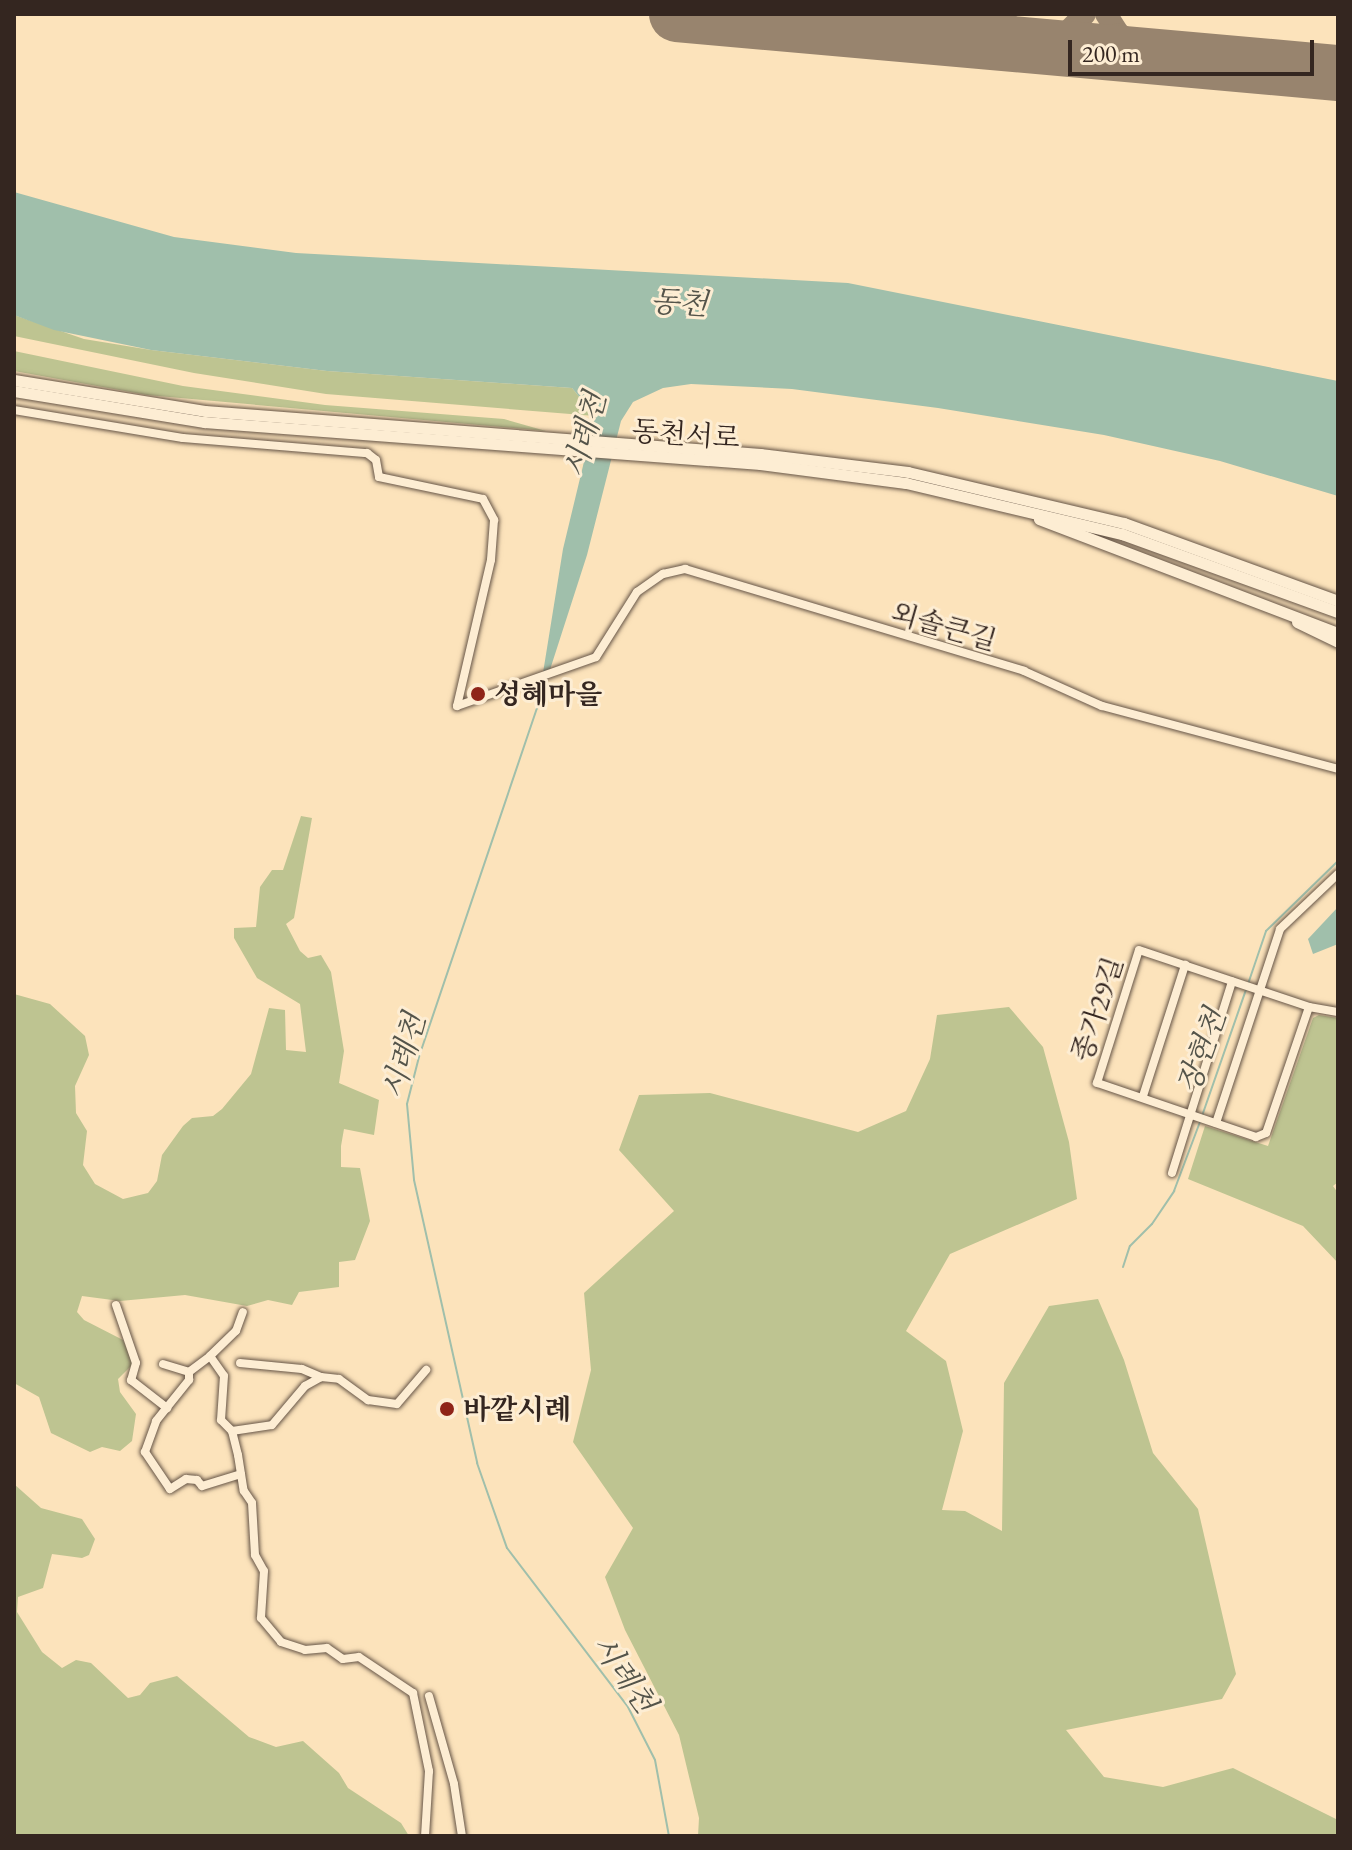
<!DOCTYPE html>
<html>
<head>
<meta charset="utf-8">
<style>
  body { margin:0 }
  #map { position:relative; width:1352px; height:1850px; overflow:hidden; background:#fce3bb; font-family:"EB Garamond","Noto Serif KR",serif }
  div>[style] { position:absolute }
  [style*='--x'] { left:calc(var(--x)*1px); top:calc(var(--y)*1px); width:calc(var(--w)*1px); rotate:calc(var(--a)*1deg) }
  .green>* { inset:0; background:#bec491 }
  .water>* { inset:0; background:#a0bfab }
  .stream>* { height:2px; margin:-1px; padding:0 1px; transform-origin:1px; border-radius:1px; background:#a0bfab }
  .taxiway>* { height:22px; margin:-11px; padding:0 11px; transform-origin:11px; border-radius:11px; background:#98846e }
  .runway>* { height:56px; margin:-28px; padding:0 28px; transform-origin:28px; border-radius:28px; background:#98846e }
  .roads { filter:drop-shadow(0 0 2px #665547) drop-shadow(0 0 2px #665547) }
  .street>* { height:8px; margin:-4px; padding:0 4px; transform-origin:4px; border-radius:4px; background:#fdedd3 }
  .secondary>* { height:11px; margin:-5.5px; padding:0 5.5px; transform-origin:5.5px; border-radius:5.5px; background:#fdedd3 }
  .dots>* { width:22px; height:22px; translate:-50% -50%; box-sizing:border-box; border:4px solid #fdedd3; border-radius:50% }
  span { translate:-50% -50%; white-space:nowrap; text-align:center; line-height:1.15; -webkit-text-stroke:6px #fdedd3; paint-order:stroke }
  .street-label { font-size:28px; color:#342620 }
  .poi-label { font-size:28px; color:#342620; font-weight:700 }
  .left { translate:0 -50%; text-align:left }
  .water-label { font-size:30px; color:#54544a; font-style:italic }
  .frame { position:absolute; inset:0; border:16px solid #342620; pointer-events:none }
  .scale { position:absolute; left:1068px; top:40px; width:246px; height:36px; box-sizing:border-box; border:4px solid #342620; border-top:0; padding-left:10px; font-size:24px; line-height:28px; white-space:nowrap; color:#342620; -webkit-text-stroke:6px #fdedd3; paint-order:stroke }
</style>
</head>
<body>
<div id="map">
  <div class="green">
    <div style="clip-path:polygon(14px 315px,84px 339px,151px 350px,327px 371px,572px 388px,595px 416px,326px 394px,194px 373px,14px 336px)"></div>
    <div style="clip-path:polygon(14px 351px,183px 386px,325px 405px,504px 419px,546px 431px,147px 395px,14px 371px)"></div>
    <div style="clip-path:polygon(301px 816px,312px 818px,294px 918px,286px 924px,300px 951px,308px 958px,321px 955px,331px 972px,344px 1051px,339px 1083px,379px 1100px,374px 1135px,344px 1129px,341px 1146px,341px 1167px,360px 1168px,370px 1221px,355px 1260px,339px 1262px,339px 1287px,299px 1292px,292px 1305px,268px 1300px,247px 1306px,185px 1295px,120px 1301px,82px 1296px,77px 1312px,84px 1320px,123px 1340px,133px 1364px,118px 1379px,120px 1392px,136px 1414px,132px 1441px,120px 1451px,102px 1447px,90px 1452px,51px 1433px,39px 1397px,14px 1383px,14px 994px,50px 1004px,85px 1036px,89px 1055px,75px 1086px,76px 1113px,87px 1131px,83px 1165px,95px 1184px,123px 1199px,148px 1193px,157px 1181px,162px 1155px,183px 1126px,192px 1118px,213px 1116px,222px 1109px,251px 1074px,269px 1008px,285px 1010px,286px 1050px,306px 1052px,300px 1004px,257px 978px,234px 938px,234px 928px,256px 927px,260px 887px,272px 870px,283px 870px)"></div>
    <div style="clip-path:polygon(1009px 1007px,1043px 1047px,1069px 1142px,1077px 1199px,950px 1254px,906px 1331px,946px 1361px,963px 1431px,942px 1510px,965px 1511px,1002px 1531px,1004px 1383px,1049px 1306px,1098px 1299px,1124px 1360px,1153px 1453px,1198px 1509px,1236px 1674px,1222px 1699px,1066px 1730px,1104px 1777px,1163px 1787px,1233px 1768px,1338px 1820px,1338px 1836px,698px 1836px,699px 1818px,679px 1735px,625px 1630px,605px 1577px,633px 1528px,573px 1442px,591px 1370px,584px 1293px,674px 1211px,619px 1150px,639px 1095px,710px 1093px,858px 1132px,906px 1111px,930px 1059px,937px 1015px)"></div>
    <div style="clip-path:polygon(1319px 1015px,1338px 1018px,1338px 1182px,1333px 1186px,1338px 1193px,1338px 1263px,1303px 1226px,1188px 1179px,1205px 1126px,1268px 1146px,1313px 1018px)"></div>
    <div style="clip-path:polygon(14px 1484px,41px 1508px,82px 1519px,95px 1539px,89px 1555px,82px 1558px,52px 1554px,43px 1588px,18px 1597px,17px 1612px,42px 1652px,62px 1668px,76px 1660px,91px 1663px,128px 1698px,140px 1695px,150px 1683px,177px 1676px,249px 1737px,276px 1747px,303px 1741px,339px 1773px,348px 1788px,401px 1823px,409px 1836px,14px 1836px)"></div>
  </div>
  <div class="water">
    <div style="clip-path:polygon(14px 192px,174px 237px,296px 253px,848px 283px,1338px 381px,1338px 496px,1220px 461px,1104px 435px,938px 408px,792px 389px,691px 384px,663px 388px,633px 402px,621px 421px,587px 555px,537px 710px,563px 549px,595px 416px,572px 388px,327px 371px,151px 350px,54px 330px,14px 315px)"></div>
    <div style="clip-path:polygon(1338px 907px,1338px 944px,1313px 954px,1308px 939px)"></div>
  </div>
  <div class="stream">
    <div style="--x:537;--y:708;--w:364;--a:108.7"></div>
    <div style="--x:420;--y:1053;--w:53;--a:104.3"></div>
    <div style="--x:407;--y:1104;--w:76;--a:84.7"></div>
    <div style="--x:414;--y:1180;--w:290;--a:77.4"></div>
    <div style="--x:477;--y:1463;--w:90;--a:70.6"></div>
    <div style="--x:507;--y:1548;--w:200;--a:52.7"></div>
    <div style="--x:628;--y:1707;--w:59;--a:63"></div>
    <div style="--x:655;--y:1760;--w:77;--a:79.6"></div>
    <div style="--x:1248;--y:984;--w:56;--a:-71.2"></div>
    <div style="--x:1266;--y:931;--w:100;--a:-44.2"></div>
    <div style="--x:1202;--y:1116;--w:133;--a:-70.8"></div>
    <div style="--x:1123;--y:1267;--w:22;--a:-72"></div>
    <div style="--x:1130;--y:1246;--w:31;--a:-45"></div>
    <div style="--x:1152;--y:1224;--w:40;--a:-56"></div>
    <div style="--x:1174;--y:1191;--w:74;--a:-69.4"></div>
  </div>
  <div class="taxiway">
    <div style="--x:964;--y:14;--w:40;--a:39"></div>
    <div style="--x:995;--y:39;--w:26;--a:13"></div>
    <div style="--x:1020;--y:45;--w:46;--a:-13.7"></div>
    <div style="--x:1065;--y:34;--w:28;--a:-45"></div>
    <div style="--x:1106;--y:14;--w:24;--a:57"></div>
    <div style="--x:1119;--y:34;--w:45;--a:30.5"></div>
    <div style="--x:872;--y:31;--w:23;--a:-7"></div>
    <div style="--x:895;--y:28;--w:31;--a:-27"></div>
  </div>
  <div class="runway">
    <div style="--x:677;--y:14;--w:664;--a:5.1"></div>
  </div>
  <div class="roads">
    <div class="street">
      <div style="--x:14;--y:410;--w:171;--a:9.4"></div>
      <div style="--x:183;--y:438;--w:185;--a:4.7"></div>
      <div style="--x:367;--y:453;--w:11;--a:38"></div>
      <div style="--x:376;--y:460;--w:17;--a:80"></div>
      <div style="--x:379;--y:477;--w:106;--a:11.9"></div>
      <div style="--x:483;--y:499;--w:24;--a:62"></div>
      <div style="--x:494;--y:520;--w:40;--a:94.3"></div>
      <div style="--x:491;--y:560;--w:150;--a:103.1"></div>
      <div style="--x:457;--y:706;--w:147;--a:-19.4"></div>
      <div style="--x:596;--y:657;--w:77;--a:-57.8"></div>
      <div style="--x:637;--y:592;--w:32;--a:-35"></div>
      <div style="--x:663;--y:574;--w:23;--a:-13"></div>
      <div style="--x:685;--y:569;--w:354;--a:16.7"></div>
      <div style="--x:1024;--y:671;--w:85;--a:24.2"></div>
      <div style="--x:1102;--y:706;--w:244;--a:14.9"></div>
      <div style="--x:1309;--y:1007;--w:133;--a:108.8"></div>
      <div style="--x:1266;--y:1133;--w:11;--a:158"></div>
      <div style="--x:1256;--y:1137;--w:168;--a:-161.2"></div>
      <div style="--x:1097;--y:1083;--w:139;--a:-72.5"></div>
      <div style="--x:1139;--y:950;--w:179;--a:18.5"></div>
      <div style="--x:1309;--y:1007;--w:29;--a:10"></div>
      <div style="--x:1143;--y:1096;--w:138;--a:-72.2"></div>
      <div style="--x:1216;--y:1123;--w:204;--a:-71.7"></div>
      <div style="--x:1280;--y:929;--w:80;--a:-43.5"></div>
      <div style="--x:1172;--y:1173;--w:201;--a:-72.6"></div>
      <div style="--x:116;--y:1305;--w:61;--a:71"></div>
      <div style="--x:136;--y:1363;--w:18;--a:106"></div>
      <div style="--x:131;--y:1380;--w:46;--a:37.9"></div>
      <div style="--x:210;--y:1356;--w:36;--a:-44"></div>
      <div style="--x:236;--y:1331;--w:20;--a:-70"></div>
      <div style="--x:240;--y:1363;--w:62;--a:5.5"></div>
      <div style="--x:302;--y:1369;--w:21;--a:23"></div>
      <div style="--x:163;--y:1364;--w:27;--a:17"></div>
      <div style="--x:232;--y:1431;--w:40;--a:-8.5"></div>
      <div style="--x:272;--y:1425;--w:51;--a:-49.8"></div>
      <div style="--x:305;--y:1386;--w:18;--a:-29"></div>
      <div style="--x:321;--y:1377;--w:18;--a:6"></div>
      <div style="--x:339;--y:1379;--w:36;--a:36"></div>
      <div style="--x:368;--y:1400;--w:29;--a:8"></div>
      <div style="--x:397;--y:1404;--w:45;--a:-49.5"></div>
      <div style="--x:241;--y:1474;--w:41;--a:162.9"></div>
      <div style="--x:202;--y:1486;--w:8;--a:-130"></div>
      <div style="--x:197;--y:1480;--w:11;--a:-175"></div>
      <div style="--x:186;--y:1479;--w:19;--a:148"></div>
      <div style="--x:170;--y:1489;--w:45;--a:-124"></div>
      <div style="--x:145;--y:1452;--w:33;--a:-70"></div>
      <div style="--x:156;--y:1421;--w:53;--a:-51.2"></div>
      <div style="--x:189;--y:1380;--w:8;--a:-90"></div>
      <div style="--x:189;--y:1372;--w:26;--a:-37"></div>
      <div style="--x:210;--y:1356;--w:24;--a:55"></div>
      <div style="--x:224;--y:1376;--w:44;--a:93.9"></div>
      <div style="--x:221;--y:1420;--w:16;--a:45"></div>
      <div style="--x:232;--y:1431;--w:25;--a:76"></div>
      <div style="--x:238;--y:1455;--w:36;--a:81"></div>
      <div style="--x:244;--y:1491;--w:14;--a:56"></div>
      <div style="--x:252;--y:1503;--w:52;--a:86.7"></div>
      <div style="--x:255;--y:1555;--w:18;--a:61"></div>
      <div style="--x:264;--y:1571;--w:47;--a:93.7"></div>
      <div style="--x:261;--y:1618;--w:31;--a:50"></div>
      <div style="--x:281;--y:1642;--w:25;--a:18"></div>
      <div style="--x:305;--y:1650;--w:22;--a:-5"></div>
      <div style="--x:327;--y:1648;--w:19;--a:35"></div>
      <div style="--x:343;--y:1659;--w:16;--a:-7"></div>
      <div style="--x:359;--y:1657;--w:65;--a:33.7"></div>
      <div style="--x:413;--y:1693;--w:80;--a:78.4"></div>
      <div style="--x:429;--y:1771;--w:65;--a:93.5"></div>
      <div style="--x:429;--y:1696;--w:91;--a:74.1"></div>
      <div style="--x:454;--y:1784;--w:53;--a:81.3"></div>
    </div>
    <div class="secondary">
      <div style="--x:14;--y:380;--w:193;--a:9.2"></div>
      <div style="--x:205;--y:411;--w:557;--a:4.43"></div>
      <div style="--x:760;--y:454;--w:149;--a:6.9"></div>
      <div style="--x:908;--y:472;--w:222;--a:13.3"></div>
      <div style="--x:1124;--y:523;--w:228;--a:20"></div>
      <div style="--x:14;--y:391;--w:193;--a:9.3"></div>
      <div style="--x:204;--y:422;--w:558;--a:4.32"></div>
      <div style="--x:760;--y:464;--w:147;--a:7.4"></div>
      <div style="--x:906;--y:483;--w:222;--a:13.3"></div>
      <div style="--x:1122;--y:534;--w:230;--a:19.9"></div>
      <div style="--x:1039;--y:519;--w:320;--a:20.9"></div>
      <div style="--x:1297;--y:622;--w:46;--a:26"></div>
    </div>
  </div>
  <div class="dots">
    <div style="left:478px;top:694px;background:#8f2418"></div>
    <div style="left:447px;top:1409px;background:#8f2418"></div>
  </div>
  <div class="street-label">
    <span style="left:686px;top:434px;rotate:4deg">동천서로</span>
    <span style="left:944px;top:626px;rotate:16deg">외솔큰길</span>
    <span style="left:1097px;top:1009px;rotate:-72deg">종가29길</span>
  </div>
  <div class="poi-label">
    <span class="left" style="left:494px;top:694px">성혜마을</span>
    <span class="left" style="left:463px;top:1409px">바깥시례</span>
  </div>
  <div class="water-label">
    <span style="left:679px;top:303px;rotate:4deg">동천</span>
    <span style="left:585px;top:435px;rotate:-75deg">시례천</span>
    <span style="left:1202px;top:1051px;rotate:-70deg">장현천</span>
    <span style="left:404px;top:1056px;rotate:-74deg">시례천</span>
    <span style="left:624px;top:1674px;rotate:55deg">시례천</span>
  </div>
  <div class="frame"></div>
  <div class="scale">200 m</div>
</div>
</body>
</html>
